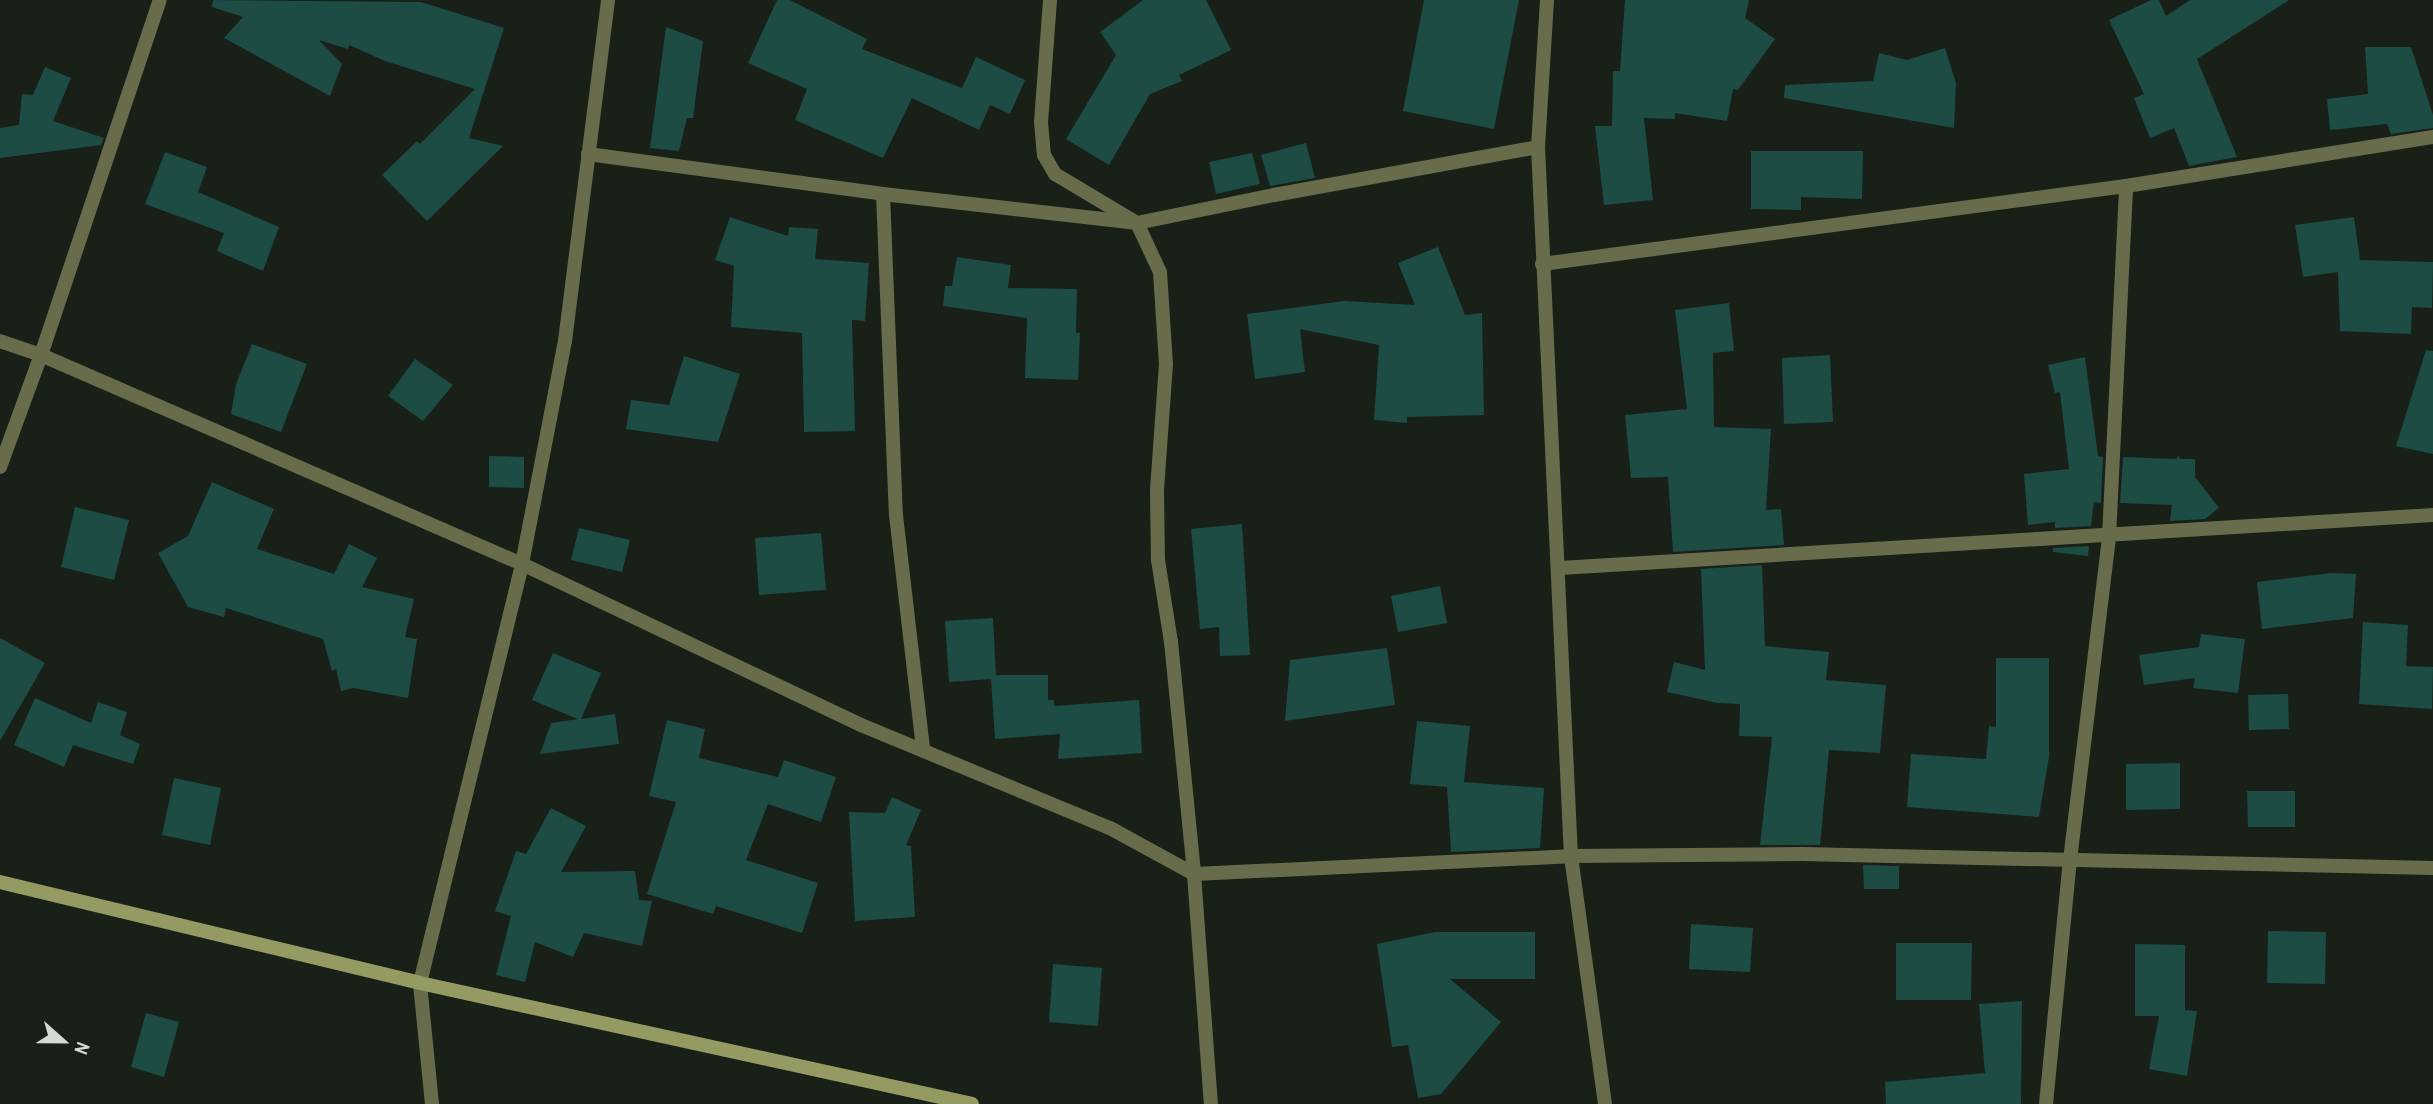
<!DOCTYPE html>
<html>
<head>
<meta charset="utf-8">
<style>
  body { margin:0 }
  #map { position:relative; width:2433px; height:1104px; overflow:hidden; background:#182018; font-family:"Archivo Narrow",sans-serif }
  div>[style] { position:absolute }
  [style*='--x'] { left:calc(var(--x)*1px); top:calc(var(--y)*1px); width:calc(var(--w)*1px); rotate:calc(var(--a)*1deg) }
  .building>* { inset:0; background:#1c4c43 }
  .street>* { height:14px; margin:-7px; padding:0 7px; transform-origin:7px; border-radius:7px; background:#696c4a }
  .secondary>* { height:14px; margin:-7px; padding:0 7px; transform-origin:7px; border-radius:7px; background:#949a61 }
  span { translate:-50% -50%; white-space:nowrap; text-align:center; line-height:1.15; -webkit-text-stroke:6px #182018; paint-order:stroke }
  .north { position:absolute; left:28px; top:1006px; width:70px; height:70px; -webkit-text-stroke:5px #182018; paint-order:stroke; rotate:111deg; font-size:19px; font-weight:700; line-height:28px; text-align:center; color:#d5dad5 }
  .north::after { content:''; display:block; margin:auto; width:24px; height:32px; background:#d5dad5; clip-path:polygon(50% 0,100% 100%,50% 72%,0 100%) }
</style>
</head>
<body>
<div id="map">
  <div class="building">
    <div style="clip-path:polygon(213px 0,421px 2px,504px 28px,469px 138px,503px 146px,427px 221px,382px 175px,417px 141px,420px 144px,475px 89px,385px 61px,349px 45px,348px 49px,319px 40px,342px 64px,330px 96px,224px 38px,243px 17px,212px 7px)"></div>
    <div style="clip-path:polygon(777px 0,790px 0,867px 39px,862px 49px,962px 88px,976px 57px,1025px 80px,1010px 114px,990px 105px,979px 130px,912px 98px,883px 158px,795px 120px,807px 89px,748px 63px)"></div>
    <div style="clip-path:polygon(1143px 0,1206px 0,1231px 50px,1179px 75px,1182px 81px,1150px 94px,1109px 165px,1066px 139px,1116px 55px,1100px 32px)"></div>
    <div style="clip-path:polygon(1424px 0,1519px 0,1494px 129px,1403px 111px)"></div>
    <div style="clip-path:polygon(1625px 0,1749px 0,1745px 18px,1775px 39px,1738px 90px,1733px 89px,1727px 121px,1675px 113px,1675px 119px,1644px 118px,1653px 200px,1604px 205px,1595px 126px,1612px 126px,1613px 71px,1620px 71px)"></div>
    <div style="clip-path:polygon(2151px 0,2159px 0,2166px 16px,2190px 0,2289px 0,2197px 59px,2237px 157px,2189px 166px,2174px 128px,2150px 138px,2134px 98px,2144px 94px,2109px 20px)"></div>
    <div style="clip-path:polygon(666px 27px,703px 41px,693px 118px,687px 118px,679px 151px,650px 148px)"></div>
    <div style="clip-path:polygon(2365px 47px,2411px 47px,2433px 115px,2433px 128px,2391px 134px,2387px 124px,2330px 130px,2327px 99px,2368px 94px)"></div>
    <div style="clip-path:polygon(1945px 48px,1956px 83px,1954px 128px,1784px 98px,1785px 85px,1873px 81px,1879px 53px,1907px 60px)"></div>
    <div style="clip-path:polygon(45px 67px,71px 78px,53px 121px,104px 138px,101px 145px,0 158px,0 128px,19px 125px,22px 94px,33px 95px)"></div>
    <div style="clip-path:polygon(1306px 143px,1315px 178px,1270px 186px,1261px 155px)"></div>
    <div style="clip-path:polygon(1751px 151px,1863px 151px,1862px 199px,1801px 197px,1801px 210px,1751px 209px)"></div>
    <div style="clip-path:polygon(165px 152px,207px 167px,198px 192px,279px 227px,263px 271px,217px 251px,224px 233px,145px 204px)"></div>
    <div style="clip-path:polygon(1252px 153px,1260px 184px,1216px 194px,1209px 162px)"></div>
    <div style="clip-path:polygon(730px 217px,788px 236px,789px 227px,818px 229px,815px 259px,869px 263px,865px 321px,852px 320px,855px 431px,804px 432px,802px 333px,731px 327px,734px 266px,715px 260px)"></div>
    <div style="clip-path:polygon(2354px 217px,2360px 260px,2433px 262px,2432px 308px,2412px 307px,2411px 334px,2340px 331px,2338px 272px,2303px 277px,2295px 225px)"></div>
    <div style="clip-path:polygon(1438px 247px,1465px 315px,1482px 313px,1484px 415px,1407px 417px,1407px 423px,1374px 420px,1379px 345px,1300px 329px,1305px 372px,1255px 379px,1247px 314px,1344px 301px,1415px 305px,1398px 263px)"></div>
    <div style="clip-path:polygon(957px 257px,1011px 265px,1008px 288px,1077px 289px,1076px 333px,1080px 333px,1078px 380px,1025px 378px,1027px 318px,943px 306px,945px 286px,952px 286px)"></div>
    <div style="clip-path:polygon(1729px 303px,1734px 351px,1713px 353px,1714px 427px,1771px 429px,1766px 510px,1781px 509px,1784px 545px,1673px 552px,1668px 477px,1631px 478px,1625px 415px,1687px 409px,1675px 310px)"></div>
    <div style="clip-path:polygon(252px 344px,307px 364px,281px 432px,231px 414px,236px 384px)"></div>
    <div style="clip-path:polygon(2426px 350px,2433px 351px,2433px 454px,2396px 446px)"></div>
    <div style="clip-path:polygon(1830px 355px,1833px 422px,1784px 424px,1782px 358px)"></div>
    <div style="clip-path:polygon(684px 356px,740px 374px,718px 442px,626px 429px,631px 400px,669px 405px)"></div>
    <div style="clip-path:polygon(2085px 357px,2098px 456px,2103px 457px,2101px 503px,2094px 502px,2091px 526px,2055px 528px,2055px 522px,2028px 525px,2024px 474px,2069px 469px,2060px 392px,2055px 393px,2048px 365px)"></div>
    <div style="clip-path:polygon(415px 359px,453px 385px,423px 421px,388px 396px)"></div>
    <div style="clip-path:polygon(2178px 455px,2180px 459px,2195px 459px,2195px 477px,2219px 508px,2205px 519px,2170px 521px,2172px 505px,2120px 503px,2123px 457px,2177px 459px)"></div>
    <div style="clip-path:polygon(489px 456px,524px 457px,524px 488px,489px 487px)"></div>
    <div style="clip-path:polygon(212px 482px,274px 509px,257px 549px,334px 574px,349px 544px,377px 558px,362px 587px,414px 599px,405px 637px,417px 639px,408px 698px,353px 688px,341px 691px,336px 669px,332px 671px,323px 639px,226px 608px,224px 617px,188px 607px,158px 553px,188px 536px)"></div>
    <div style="clip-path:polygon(75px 507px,129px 520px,114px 580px,61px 567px)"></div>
    <div style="clip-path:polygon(1242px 524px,1250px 655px,1220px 656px,1219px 627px,1200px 629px,1191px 529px)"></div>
    <div style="clip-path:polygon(579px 528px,630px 540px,622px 572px,571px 560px)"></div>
    <div style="clip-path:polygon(821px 533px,826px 590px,759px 595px,755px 538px)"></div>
    <div style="clip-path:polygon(2089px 546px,2088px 556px,2053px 552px,2053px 548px)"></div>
    <div style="clip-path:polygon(1762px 565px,1765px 646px,1829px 652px,1826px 680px,1886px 685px,1880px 753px,1829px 750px,1820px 845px,1760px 845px,1772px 737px,1739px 736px,1740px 704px,1718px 703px,1667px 692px,1674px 662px,1705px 670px,1701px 569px)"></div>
    <div style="clip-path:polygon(2332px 573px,2356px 574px,2353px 618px,2262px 629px,2257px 582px)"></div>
    <div style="clip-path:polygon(1440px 586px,1447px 623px,1398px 632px,1391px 596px)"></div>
    <div style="clip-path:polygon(993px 618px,996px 675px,1048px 675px,1048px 700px,1054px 700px,1054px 706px,1139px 700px,1142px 753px,1058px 759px,1060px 734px,995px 739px,991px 679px,949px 682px,945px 621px)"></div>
    <div style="clip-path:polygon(2363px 622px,2408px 625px,2406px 666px,2433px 667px,2432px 709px,2359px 704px)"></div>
    <div style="clip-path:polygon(2201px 634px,2245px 639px,2238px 693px,2193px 688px,2195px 678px,2144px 685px,2139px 655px,2199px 647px)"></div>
    <div style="clip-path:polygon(0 638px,45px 663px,0 741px)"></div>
    <div style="clip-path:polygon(1387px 648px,1395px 705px,1285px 721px,1290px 660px)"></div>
    <div style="clip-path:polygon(553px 653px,601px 673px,581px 719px,615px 714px,619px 744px,540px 754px,551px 723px,578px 719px,532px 700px)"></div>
    <div style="clip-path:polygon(1996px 658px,2049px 658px,2049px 757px,2039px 817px,1907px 807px,1911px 754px,1986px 759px,1989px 726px,1996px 727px)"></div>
    <div style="clip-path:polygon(2288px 694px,2289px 729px,2249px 730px,2248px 695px)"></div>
    <div style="clip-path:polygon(35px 698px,91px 723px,98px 702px,127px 712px,120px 735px,140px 744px,133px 764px,73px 745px,64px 767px,14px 745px)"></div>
    <div style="clip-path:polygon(667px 720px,705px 729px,699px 758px,778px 777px,784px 760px,836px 777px,821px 822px,768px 804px,746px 860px,818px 883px,802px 933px,716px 906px,713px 914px,647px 894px,676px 802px,649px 796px)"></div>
    <div style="clip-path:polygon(1417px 721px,1470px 726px,1464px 782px,1544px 788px,1540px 848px,1451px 852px,1447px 787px,1410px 784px)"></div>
    <div style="clip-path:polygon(2180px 763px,2180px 809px,2126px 810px,2126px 764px)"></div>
    <div style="clip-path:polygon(174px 778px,221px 788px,210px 845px,162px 835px)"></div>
    <div style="clip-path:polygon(2247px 791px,2295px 791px,2295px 827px,2248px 827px)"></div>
    <div style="clip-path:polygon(892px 797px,921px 810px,906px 845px,911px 846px,915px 917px,855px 921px,849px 812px,885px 813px)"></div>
    <div style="clip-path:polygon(551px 808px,586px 826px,561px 872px,635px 871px,639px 900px,652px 901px,642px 946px,584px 933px,573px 957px,535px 942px,525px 982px,496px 975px,511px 916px,495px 911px,516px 851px,526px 854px)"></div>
    <div style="clip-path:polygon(1863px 865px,1899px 866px,1899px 889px,1864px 889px)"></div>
    <div style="clip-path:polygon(1691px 924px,1753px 928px,1750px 972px,1689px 969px)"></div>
    <div style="clip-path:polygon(2268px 931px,2326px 932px,2325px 984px,2267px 983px)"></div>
    <div style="clip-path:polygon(1435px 932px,1535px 932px,1535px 979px,1450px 979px,1501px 1022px,1441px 1094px,1418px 1098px,1408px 1045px,1392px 1047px,1377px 944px)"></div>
    <div style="clip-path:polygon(1896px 943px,1972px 943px,1971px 1000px,1896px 1000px)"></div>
    <div style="clip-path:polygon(2135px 944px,2185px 945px,2185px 1010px,2197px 1011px,2187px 1076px,2149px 1069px,2159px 1016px,2135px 1016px)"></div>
    <div style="clip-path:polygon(1053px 964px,1102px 968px,1098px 1026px,1049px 1022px)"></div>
    <div style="clip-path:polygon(2022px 1001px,2021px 1104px,1886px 1104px,1885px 1082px,1985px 1073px,1979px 1004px)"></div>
    <div style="clip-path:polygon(146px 1013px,179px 1022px,164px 1077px,131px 1067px)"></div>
  </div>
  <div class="street">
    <div style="--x:1050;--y:0;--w:122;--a:94.2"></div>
    <div style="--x:1041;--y:122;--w:33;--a:85"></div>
    <div style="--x:1044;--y:155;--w:22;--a:60"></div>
    <div style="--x:1055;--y:174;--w:96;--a:30.9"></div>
    <div style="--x:1137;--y:223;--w:54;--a:64.9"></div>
    <div style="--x:1160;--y:272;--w:92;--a:86.3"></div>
    <div style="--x:1166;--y:364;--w:127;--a:94.1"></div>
    <div style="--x:1157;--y:491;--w:69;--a:89.2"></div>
    <div style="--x:1158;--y:560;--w:83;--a:81"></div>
    <div style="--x:1171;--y:642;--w:233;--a:84.3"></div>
    <div style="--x:1194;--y:874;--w:231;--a:85.8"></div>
    <div style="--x:1547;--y:0;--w:147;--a:93.5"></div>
    <div style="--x:1538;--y:147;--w:710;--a:87.34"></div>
    <div style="--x:1571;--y:856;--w:250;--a:82.2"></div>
    <div style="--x:588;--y:154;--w:298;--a:7.7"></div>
    <div style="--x:883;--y:194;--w:256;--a:6.5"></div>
    <div style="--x:1137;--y:223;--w:140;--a:-11.6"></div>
    <div style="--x:1274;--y:195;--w:268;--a:-10.3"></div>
    <div style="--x:883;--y:194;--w:321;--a:87.7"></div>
    <div style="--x:896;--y:515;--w:237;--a:83.4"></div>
    <div style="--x:1542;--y:264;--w:589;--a:-7.61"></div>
    <div style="--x:2126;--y:186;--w:311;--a:-9.1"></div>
    <div style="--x:0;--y:341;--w:43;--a:18.9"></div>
    <div style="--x:41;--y:355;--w:524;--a:23.49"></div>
    <div style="--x:522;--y:564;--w:375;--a:25.4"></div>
    <div style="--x:861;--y:725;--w:269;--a:22.5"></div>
    <div style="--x:1110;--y:828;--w:96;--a:28.7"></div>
    <div style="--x:1194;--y:874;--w:377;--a:-2.7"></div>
    <div style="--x:1571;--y:856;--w:231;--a:-0.5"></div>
    <div style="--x:1802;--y:854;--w:631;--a:1.27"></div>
    <div style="--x:0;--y:467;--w:119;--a:-69.9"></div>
    <div style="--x:41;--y:355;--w:374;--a:-71.5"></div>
    <div style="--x:1560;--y:568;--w:875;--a:-3.47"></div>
    <div style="--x:432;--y:1104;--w:122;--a:-95.7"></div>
    <div style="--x:420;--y:983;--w:431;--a:-76.3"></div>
    <div style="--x:522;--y:564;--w:227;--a:-79.1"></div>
    <div style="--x:565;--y:341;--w:344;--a:-82.8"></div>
    <div style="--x:2046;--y:1104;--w:245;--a:-84.4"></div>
    <div style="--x:2070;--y:860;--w:325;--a:-83.1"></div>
    <div style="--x:2109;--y:537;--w:351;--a:-87.2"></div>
  </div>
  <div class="secondary">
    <div style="--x:0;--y:882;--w:432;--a:13.5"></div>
    <div style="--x:420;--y:983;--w:565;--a:12.36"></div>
  </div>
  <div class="north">N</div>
</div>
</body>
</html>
